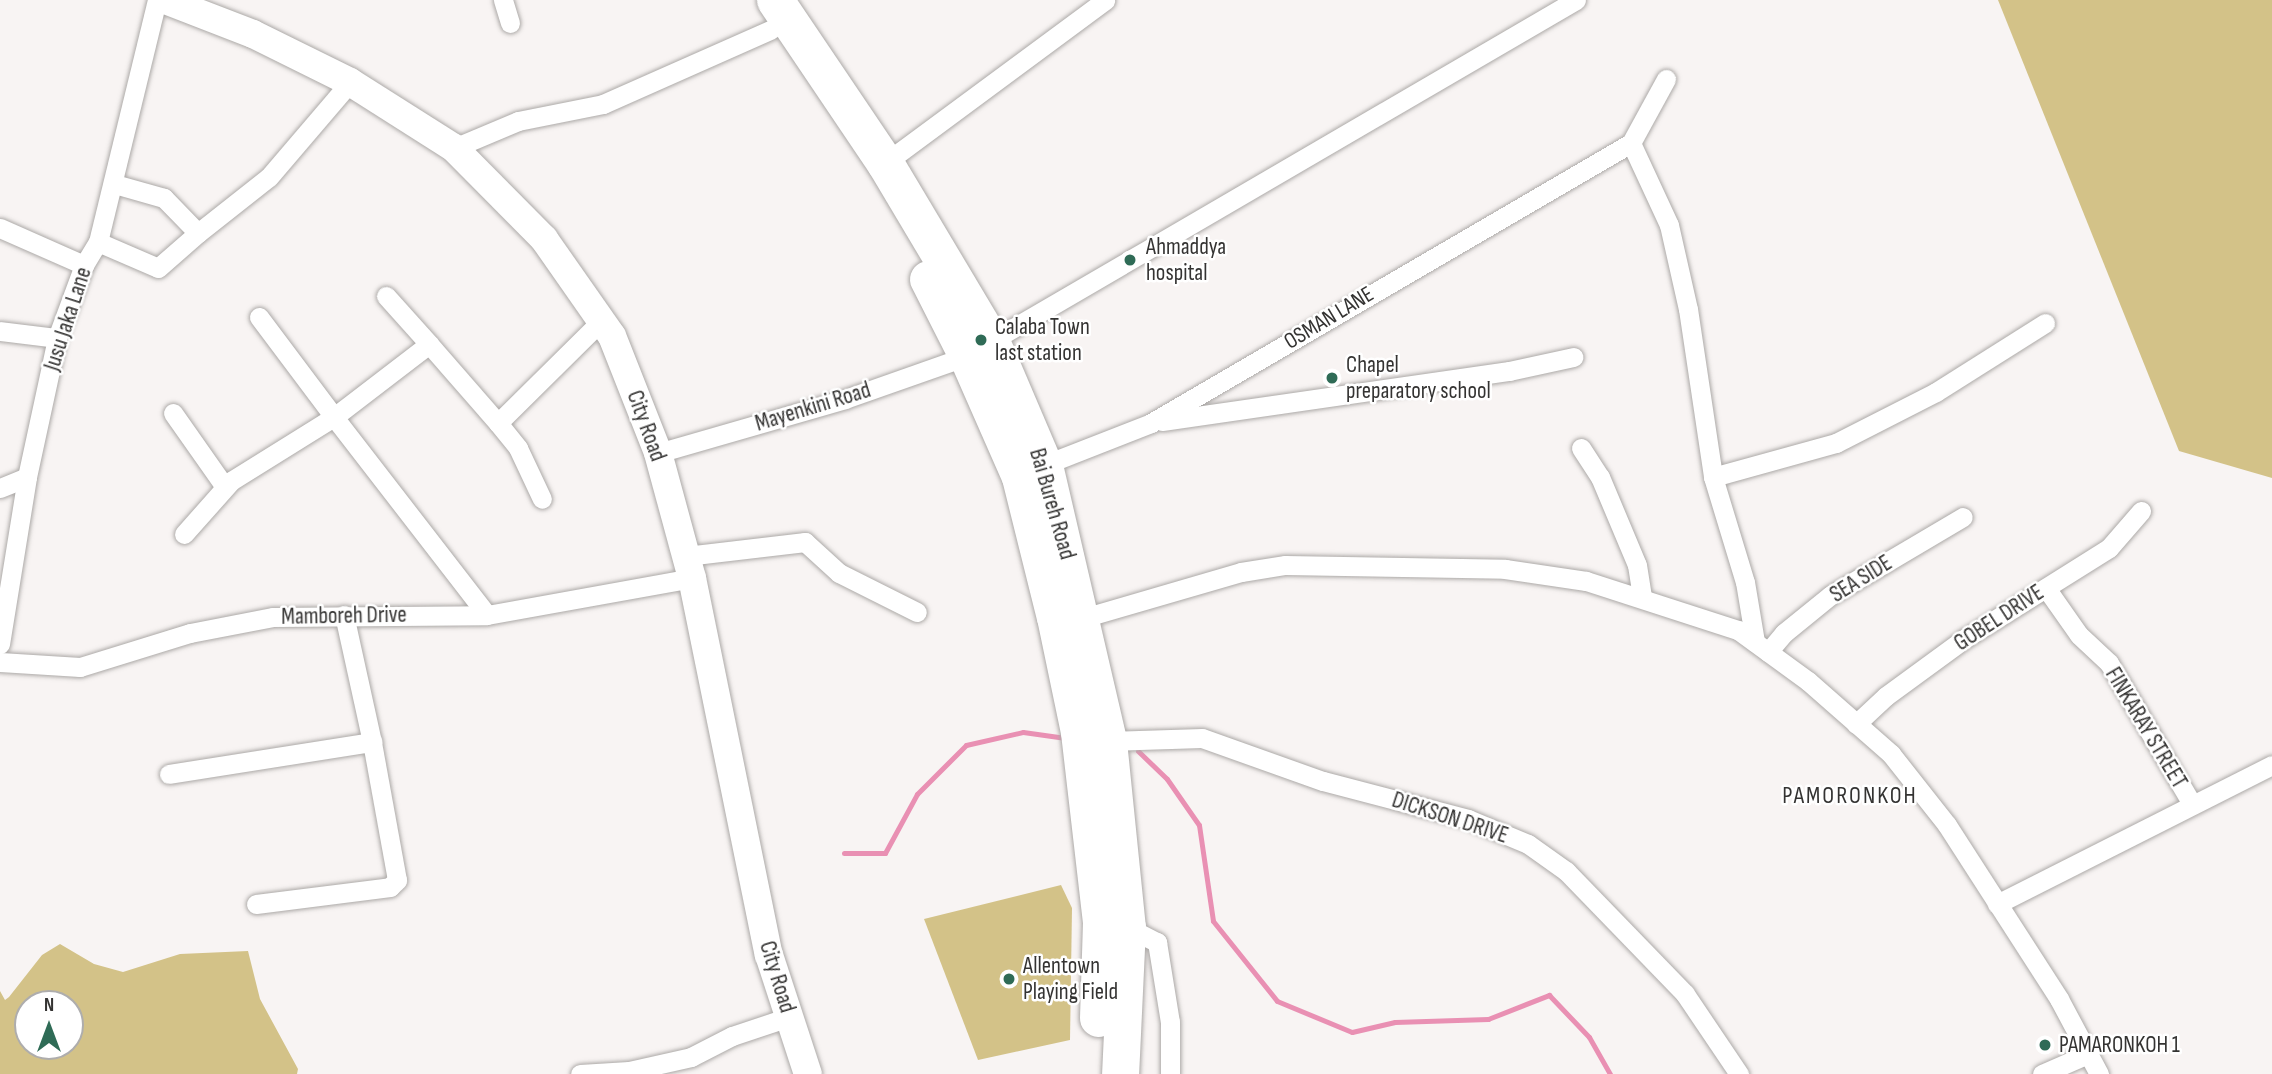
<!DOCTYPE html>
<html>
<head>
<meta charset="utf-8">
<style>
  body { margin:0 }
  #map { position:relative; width:2272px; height:1074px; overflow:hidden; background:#f8f4f3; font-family:"Sofia Sans Condensed",sans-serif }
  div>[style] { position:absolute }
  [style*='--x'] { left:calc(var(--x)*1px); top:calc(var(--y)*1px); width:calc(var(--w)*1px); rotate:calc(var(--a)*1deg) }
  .green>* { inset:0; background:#d3c288 }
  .stream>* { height:5px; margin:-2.5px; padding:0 2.5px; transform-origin:2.5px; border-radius:2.5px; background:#e990b3 }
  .roads { filter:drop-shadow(0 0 2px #aca9a7) drop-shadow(0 0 2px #aca9a7) }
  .street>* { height:19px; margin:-9.5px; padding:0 9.5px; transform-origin:9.5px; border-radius:9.5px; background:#fff }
  .secondary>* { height:28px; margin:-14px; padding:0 14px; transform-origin:14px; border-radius:14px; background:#fff }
  .highway>* { height:37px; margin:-18.5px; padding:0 18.5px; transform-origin:18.5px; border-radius:18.5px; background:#fff }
  .dots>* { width:19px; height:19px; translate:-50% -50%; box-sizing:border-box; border:4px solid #fff; border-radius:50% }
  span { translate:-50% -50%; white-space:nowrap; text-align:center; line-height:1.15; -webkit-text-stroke:5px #fff; paint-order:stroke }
  .poi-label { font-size:23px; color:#343332 }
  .left { translate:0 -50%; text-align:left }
  .street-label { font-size:23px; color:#343332 }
  .neighbourhood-label { font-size:24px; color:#343332; letter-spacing:2px }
  .north { position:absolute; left:14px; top:990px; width:70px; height:70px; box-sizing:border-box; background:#fff; border:2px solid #aeadad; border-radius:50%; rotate:0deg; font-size:19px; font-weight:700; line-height:28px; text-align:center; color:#343332 }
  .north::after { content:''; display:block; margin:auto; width:24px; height:32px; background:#2f6b56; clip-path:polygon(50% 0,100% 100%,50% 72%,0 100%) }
</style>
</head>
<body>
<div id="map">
  <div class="green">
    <div style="clip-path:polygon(1998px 0,2272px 0,2272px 478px,2179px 451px)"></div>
    <div style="clip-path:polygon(1061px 885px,1072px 908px,1070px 1040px,978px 1060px,924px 919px)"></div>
    <div style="clip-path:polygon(evenodd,60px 944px,94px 964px,123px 972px,180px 954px,248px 951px,260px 999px,298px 1069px,297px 1074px,0 1074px,0 991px,5px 1000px,9px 997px,42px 955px,60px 944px,28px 1004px,70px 1004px,70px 1046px,28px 1046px,28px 1004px)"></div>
  </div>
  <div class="stream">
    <div style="--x:1138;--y:751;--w:40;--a:44"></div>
    <div style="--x:1167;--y:779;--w:56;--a:55.2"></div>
    <div style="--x:1199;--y:825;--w:97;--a:81.7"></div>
    <div style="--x:1213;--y:921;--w:102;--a:51.3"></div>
    <div style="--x:1277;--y:1001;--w:81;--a:22.5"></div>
    <div style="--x:1352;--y:1032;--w:44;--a:-13.1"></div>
    <div style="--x:1395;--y:1022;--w:93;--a:-1.8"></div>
    <div style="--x:1488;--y:1019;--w:66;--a:-21.5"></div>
    <div style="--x:1549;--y:995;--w:58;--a:46.4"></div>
    <div style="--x:1589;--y:1037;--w:43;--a:60.4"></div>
    <div style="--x:844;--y:853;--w:41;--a:0"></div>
    <div style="--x:885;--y:853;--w:67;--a:-61.5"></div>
    <div style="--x:917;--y:794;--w:69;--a:-45"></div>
    <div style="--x:966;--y:745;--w:58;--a:-12.8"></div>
    <div style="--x:1023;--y:732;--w:43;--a:7.9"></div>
  </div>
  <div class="roads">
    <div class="street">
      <div style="--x:503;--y:0;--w:24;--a:73"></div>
      <div style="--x:1631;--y:143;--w:90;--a:65.1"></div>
      <div style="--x:1669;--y:225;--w:86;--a:77.3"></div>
      <div style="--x:1688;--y:309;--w:170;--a:81.5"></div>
      <div style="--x:1713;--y:477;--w:110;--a:73.1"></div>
      <div style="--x:1745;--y:582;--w:61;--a:80.5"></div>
      <div style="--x:454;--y:148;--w:69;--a:-22.9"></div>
      <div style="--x:518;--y:121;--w:87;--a:-11.3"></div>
      <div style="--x:603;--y:104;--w:183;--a:-23.9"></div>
      <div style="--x:885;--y:163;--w:274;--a:-36.5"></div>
      <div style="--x:0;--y:228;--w:92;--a:23.8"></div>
      <div style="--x:198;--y:233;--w:90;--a:-38.3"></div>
      <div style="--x:269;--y:177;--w:125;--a:-49.5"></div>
      <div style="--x:98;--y:242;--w:65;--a:23.4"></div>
      <div style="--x:158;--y:268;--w:53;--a:-41.2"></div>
      <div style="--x:198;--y:233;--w:49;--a:-134.2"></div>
      <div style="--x:164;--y:198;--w:51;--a:-164.1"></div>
      <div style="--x:386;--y:296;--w:64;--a:48.1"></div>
      <div style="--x:259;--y:317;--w:125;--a:53.1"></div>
      <div style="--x:334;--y:417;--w:120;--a:-37.5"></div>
      <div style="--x:429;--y:344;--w:105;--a:48.9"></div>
      <div style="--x:498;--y:423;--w:145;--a:-44.7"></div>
      <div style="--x:0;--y:331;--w:57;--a:7"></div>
      <div style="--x:991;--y:341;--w:677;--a:-30.24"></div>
      <div style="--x:173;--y:413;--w:90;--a:54.9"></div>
      <div style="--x:1162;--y:421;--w:351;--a:-8.2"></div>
      <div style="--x:1509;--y:371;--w:66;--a:-12.3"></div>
      <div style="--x:498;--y:423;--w:32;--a:51"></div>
      <div style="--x:518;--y:448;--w:56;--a:64.8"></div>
      <div style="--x:1581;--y:448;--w:35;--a:57"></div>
      <div style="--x:1600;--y:477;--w:95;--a:67.2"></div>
      <div style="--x:1637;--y:565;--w:31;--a:81"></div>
      <div style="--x:658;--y:453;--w:195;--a:-16.1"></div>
      <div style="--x:845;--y:399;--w:129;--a:-19.4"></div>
      <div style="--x:1039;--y:467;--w:120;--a:-21.4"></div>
      <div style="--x:1151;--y:423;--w:556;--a:-30.26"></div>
      <div style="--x:1631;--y:143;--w:73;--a:-61.3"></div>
      <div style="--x:1713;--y:477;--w:128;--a:-15.5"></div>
      <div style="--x:1836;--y:443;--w:112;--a:-27"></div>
      <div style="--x:1936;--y:392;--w:129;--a:-32.3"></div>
      <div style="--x:0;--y:488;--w:29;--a:-22"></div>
      <div style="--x:184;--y:534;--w:71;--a:-48.4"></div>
      <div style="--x:231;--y:481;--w:121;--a:-31.9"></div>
      <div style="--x:334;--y:417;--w:250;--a:52.3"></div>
      <div style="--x:686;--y:556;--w:120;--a:-6.7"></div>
      <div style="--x:805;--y:542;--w:46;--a:42.4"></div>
      <div style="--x:839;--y:573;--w:87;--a:26.6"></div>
      <div style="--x:2046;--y:588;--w:57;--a:54.9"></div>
      <div style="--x:2079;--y:635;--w:41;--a:43"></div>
      <div style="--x:2109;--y:663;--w:164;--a:59.5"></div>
      <div style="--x:1083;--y:618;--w:165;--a:-16.2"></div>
      <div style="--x:1241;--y:572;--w:45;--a:-9"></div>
      <div style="--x:1285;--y:565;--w:220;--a:1"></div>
      <div style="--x:1505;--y:569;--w:82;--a:8.4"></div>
      <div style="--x:1586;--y:581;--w:160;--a:17.9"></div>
      <div style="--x:1738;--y:630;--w:87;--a:36.1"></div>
      <div style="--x:1808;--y:681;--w:111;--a:41.3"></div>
      <div style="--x:1891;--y:754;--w:90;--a:51.7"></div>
      <div style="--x:1947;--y:825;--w:207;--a:57.2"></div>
      <div style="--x:2059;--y:999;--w:85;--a:61.9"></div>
      <div style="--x:0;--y:644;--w:169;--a:-80.8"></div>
      <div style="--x:27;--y:477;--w:142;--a:-77.8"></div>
      <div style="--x:57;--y:338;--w:78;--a:-69.7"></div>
      <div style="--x:84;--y:265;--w:27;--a:-59"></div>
      <div style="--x:98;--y:242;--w:249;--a:-76.3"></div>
      <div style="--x:1768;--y:652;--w:25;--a:-50"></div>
      <div style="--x:1784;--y:633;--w:60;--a:-39"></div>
      <div style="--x:1831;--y:595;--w:153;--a:-30.6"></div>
      <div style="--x:0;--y:662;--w:80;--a:3.6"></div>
      <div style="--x:80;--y:667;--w:115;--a:-17.2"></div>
      <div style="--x:190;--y:633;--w:85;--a:-10.9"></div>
      <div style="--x:273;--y:617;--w:214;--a:-0.5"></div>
      <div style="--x:487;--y:615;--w:208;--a:-10.2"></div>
      <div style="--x:1856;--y:724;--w:41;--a:-43"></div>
      <div style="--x:1886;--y:696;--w:97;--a:-36.2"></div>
      <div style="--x:1964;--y:639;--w:171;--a:-32.1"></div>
      <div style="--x:2109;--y:548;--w:49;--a:-49.1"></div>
      <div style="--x:1108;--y:741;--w:94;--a:-1.8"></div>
      <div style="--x:1202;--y:738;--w:128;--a:19.6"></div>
      <div style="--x:1323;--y:781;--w:150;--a:14.7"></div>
      <div style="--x:1468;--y:819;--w:65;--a:22.6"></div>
      <div style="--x:1528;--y:844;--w:47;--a:35.4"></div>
      <div style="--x:1566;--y:871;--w:171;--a:45.9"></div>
      <div style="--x:1685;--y:994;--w:97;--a:56"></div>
      <div style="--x:169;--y:774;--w:206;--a:-9"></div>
      <div style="--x:372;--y:742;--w:130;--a:-102.4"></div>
      <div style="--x:256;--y:904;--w:135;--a:-7.2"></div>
      <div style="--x:390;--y:887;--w:10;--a:-45"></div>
      <div style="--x:397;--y:880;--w:140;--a:-100.3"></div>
      <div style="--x:1997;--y:904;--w:308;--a:-26.8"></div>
      <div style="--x:1127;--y:927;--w:34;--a:27"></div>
      <div style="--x:1157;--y:942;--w:81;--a:80.8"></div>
      <div style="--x:1170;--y:1022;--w:52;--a:90"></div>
      <div style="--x:580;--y:1074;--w:49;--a:-3.5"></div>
      <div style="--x:629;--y:1071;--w:64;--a:-12.7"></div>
      <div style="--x:691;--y:1057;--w:46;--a:-27.1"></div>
      <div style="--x:732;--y:1036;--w:60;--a:-18.4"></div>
      <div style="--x:2042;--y:1074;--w:50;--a:-23.5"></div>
    </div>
    <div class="secondary">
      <div style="--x:165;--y:0;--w:94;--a:21.1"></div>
      <div style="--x:253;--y:34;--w:108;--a:26.3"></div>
      <div style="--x:350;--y:82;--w:123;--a:32.4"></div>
      <div style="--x:454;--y:148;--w:128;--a:45.3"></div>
      <div style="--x:544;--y:239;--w:118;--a:55"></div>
      <div style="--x:612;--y:336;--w:126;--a:68.5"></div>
      <div style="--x:658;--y:453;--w:130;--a:74.8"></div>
      <div style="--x:692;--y:578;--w:385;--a:78.5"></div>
      <div style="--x:769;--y:955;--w:125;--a:71.9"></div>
    </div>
    <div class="highway">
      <div style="--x:775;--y:0;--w:197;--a:56"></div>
      <div style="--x:885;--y:163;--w:207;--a:59.2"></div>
      <div style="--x:991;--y:341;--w:135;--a:66.9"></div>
      <div style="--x:1044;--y:465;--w:283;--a:76.9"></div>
      <div style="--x:1108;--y:741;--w:187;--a:84.2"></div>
      <div style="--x:1127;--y:927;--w:147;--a:92.7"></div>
      <div style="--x:928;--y:279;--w:86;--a:63.1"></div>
      <div style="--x:967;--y:356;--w:132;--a:66.3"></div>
      <div style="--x:1020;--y:477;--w:144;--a:76"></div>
      <div style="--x:1055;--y:617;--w:117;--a:78.2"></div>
      <div style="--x:1079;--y:732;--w:191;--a:83.4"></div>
      <div style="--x:1101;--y:922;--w:96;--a:91.8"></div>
    </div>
  </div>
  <div class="dots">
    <div style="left:1130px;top:260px;background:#2f6b56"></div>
    <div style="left:981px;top:340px;background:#2f6b56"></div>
    <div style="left:1332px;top:378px;background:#2f6b56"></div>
    <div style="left:1009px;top:979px;background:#2f6b56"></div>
    <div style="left:2045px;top:1045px;background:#2f6b56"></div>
  </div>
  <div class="poi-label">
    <span class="left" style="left:1146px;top:260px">Ahmaddya<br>hospital</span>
    <span class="left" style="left:995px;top:340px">Calaba Town<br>last station</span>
    <span class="left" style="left:1346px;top:378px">Chapel<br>preparatory school</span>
    <span class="left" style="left:1023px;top:979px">Allentown<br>Playing Field</span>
    <span class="left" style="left:2059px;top:1045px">PAMARONKOH 1</span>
  </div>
  <div class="street-label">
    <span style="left:1329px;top:318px;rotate:-31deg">OSMAN LANE</span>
    <span style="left:68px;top:319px;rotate:-72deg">Jusu Jaka Lane</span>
    <span style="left:813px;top:407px;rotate:-17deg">Mayenkini Road</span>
    <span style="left:646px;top:426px;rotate:70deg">City Road</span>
    <span style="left:1052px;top:504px;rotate:74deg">Bai Bureh Road</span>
    <span style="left:1861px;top:579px;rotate:-32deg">SEA SIDE</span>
    <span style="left:344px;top:616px;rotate:-1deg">Mamboreh Drive</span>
    <span style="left:1999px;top:618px;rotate:-33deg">GOBEL DRIVE</span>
    <span style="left:2146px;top:728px;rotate:59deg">FINKARAY STREET</span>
    <span style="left:1450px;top:818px;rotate:18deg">DICKSON DRIVE</span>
    <span style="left:777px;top:977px;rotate:73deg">City Road</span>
  </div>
  <div class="neighbourhood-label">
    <span style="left:1850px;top:796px">PAMORONKOH</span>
  </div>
  <div class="north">N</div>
</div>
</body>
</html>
